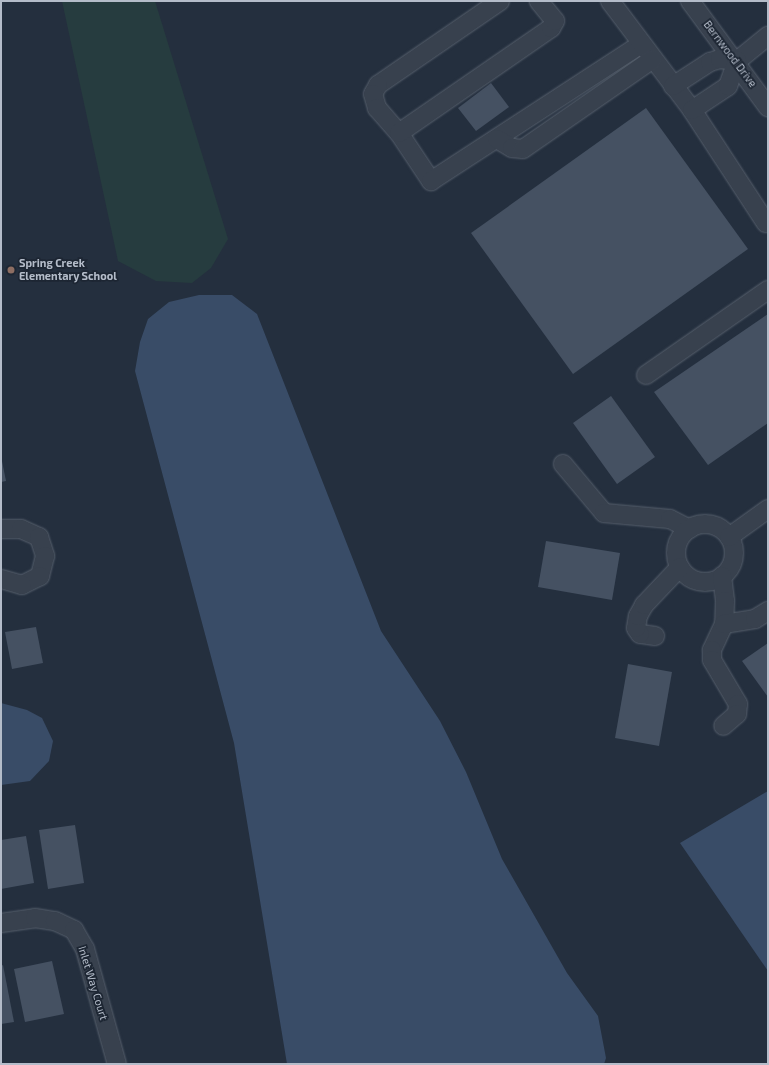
<!DOCTYPE html>
<html>
<head>
<meta charset="utf-8">
<style>
  body { margin:0 }
  #map { position:relative; width:769px; height:1065px; overflow:hidden; background:#242f3e; font-family:"Exo 2",sans-serif }
  div>[style] { position:absolute }
  [style*='--x'] { left:calc(var(--x)*1px); top:calc(var(--y)*1px); width:calc(var(--w)*1px); rotate:calc(var(--a)*1deg) }
  .green>* { inset:0; background:#263c3f }
  .water>* { inset:0; background:#394c67 }
  .building>* { inset:0; background:#455162 }
  .roads { filter:drop-shadow(0 0 1px #565f6c) drop-shadow(0 0 1px #565f6c) }
  .minor>* { height:18px; margin:-9px; padding:0 9px; transform-origin:9px; border-radius:9px; background:#38414e }
  .minor>.ring { margin:-9px; padding:0; box-sizing:content-box; background:none; border:18px solid #38414e; border-radius:50% }
  .dots>* { width:11px; height:11px; translate:-50% -50%; box-sizing:border-box; border:2px solid #1d2633; border-radius:50% }
  span { translate:-50% -50%; white-space:nowrap; text-align:center; line-height:1.15; -webkit-text-stroke:3.5px #1d2633; paint-order:stroke }
  .street-label { font-size:11px; color:#b4bcc9 }
  .poi-label { font-size:11px; color:#b4bcc9; font-weight:700 }
  .left { translate:0 -50%; text-align:left }
  .frame { position:absolute; inset:0; border:2px solid #b4bcc9; pointer-events:none }
</style>
</head>
<body>
<div id="map">
  <div class="green">
    <div style="clip-path:polygon(62px 1px,155px 1px,228px 239px,211px 268px,192px 283px,156px 281px,118px 261px)"></div>
  </div>
  <div class="water">
    <div style="clip-path:polygon(199px 295px,232px 295px,257px 314px,381px 631px,440px 721px,466px 772px,502px 859px,567px 973px,598px 1016px,606px 1058px,604px 1064px,287px 1064px,234px 743px,135px 371px,140px 342px,148px 319px,169px 302px)"></div>
    <div style="clip-path:polygon(1px 703px,27px 710px,42px 718px,53px 741px,49px 761px,30px 781px,1px 785px)"></div>
    <div style="clip-path:polygon(768px 791px,768px 971px,680px 843px)"></div>
  </div>
  <div class="building">
    <div style="clip-path:polygon(491px 83px,509px 107px,476px 131px,458px 108px)"></div>
    <div style="clip-path:polygon(646px 108px,748px 249px,573px 374px,471px 233px)"></div>
    <div style="clip-path:polygon(768px 314px,768px 423px,708px 465px,654px 392px)"></div>
    <div style="clip-path:polygon(611px 396px,655px 457px,617px 484px,573px 423px)"></div>
    <div style="clip-path:polygon(1px 456px,6px 481px,1px 482px)"></div>
    <div style="clip-path:polygon(546px 541px,620px 553px,612px 600px,538px 587px)"></div>
    <div style="clip-path:polygon(36px 627px,43px 663px,12px 669px,5px 632px)"></div>
    <div style="clip-path:polygon(768px 643px,768px 697px,742px 661px)"></div>
    <div style="clip-path:polygon(628px 664px,672px 672px,659px 746px,615px 738px)"></div>
    <div style="clip-path:polygon(75px 825px,84px 883px,48px 889px,39px 830px)"></div>
    <div style="clip-path:polygon(26px 836px,34px 883px,1px 889px,1px 840px)"></div>
    <div style="clip-path:polygon(52px 961px,64px 1014px,25px 1022px,14px 969px)"></div>
    <div style="clip-path:polygon(3px 965px,14px 1022px,1px 1024px,1px 966px)"></div>
  </div>
  <div class="roads">
    <div class="minor">
      <div style="--x:500;--y:1;--w:148;--a:145.5"></div>
      <div style="--x:378;--y:85;--w:10;--a:119"></div>
      <div style="--x:373;--y:94;--w:15;--a:74"></div>
      <div style="--x:377;--y:108;--w:33;--a:49"></div>
      <div style="--x:399;--y:133;--w:58;--a:56.3"></div>
      <div style="--x:431;--y:181;--w:251;--a:-33.1"></div>
      <div style="--x:610;--y:1;--w:136;--a:53"></div>
      <div style="--x:692;--y:110;--w:135;--a:56.8"></div>
      <div style="--x:690;--y:1;--w:132;--a:53.7"></div>
      <div style="--x:737;--y:61;--w:40;--a:-39"></div>
      <div style="--x:673;--y:86;--w:44;--a:-33"></div>
      <div style="--x:710;--y:62;--w:10;--a:-17"></div>
      <div style="--x:720;--y:59;--w:17;--a:7"></div>
      <div style="--x:692;--y:110;--w:43;--a:-33.7"></div>
      <div style="--x:728;--y:86;--w:27;--a:-70"></div>
      <div style="--x:399;--y:133;--w:185;--a:-34.6"></div>
      <div style="--x:551;--y:28;--w:8;--a:-60"></div>
      <div style="--x:555;--y:21;--w:26;--a:-129"></div>
      <div style="--x:497;--y:139;--w:17;--a:31"></div>
      <div style="--x:512;--y:148;--w:11;--a:5"></div>
      <div style="--x:523;--y:149;--w:158;--a:-34.7"></div>
      <div style="--x:646;--y:375;--w:149;--a:-34.9"></div>
      <div style="--x:563;--y:464;--w:64;--a:50.1"></div>
      <div style="--x:604;--y:513;--w:66;--a:5.2"></div>
      <div style="--x:670;--y:519;--w:22;--a:27"></div>
      <div class="ring" style="left:676px;top:524px;width:40px;height:40px"></div>
      <div style="--x:1;--y:529;--w:20;--a:0"></div>
      <div style="--x:21;--y:529;--w:20;--a:24"></div>
      <div style="--x:39;--y:537;--w:20;--a:72"></div>
      <div style="--x:45;--y:556;--w:21;--a:104"></div>
      <div style="--x:40;--y:576;--w:20;--a:153"></div>
      <div style="--x:22;--y:585;--w:22;--a:-164"></div>
      <div style="--x:729;--y:537;--w:48;--a:-35.7"></div>
      <div style="--x:722;--y:576;--w:25;--a:83"></div>
      <div style="--x:725;--y:601;--w:23;--a:92"></div>
      <div style="--x:724;--y:624;--w:29;--a:115"></div>
      <div style="--x:712;--y:650;--w:10;--a:90"></div>
      <div style="--x:712;--y:660;--w:51;--a:59.4"></div>
      <div style="--x:738;--y:704;--w:10;--a:96"></div>
      <div style="--x:737;--y:714;--w:18;--a:139"></div>
      <div style="--x:724;--y:624;--w:31;--a:-9"></div>
      <div style="--x:755;--y:619;--w:15;--a:-32"></div>
      <div style="--x:655;--y:636;--w:15;--a:-172"></div>
      <div style="--x:640;--y:634;--w:7;--a:-124"></div>
      <div style="--x:636;--y:628;--w:12;--a:-81"></div>
      <div style="--x:638;--y:616;--w:13;--a:-61"></div>
      <div style="--x:644;--y:605;--w:52;--a:-46.5"></div>
      <div style="--x:1;--y:923;--w:34;--a:-8"></div>
      <div style="--x:35;--y:918;--w:20;--a:9"></div>
      <div style="--x:55;--y:921;--w:21;--a:25"></div>
      <div style="--x:74;--y:930;--w:22;--a:60"></div>
      <div style="--x:85;--y:949;--w:119;--a:74.5"></div>
    </div>
  </div>
  <div class="dots">
    <div style="left:11px;top:270px;background:#8d6e63"></div>
  </div>
  <div class="street-label">
    <span style="left:730px;top:54px;rotate:53deg">Bernwood Drive</span>
    <span style="left:93px;top:983px;rotate:73deg">Inlet Way Court</span>
  </div>
  <div class="poi-label">
    <span class="left" style="left:19px;top:270px">Spring Creek<br>Elementary School</span>
  </div>
  <div class="frame"></div>
</div>
</body>
</html>
